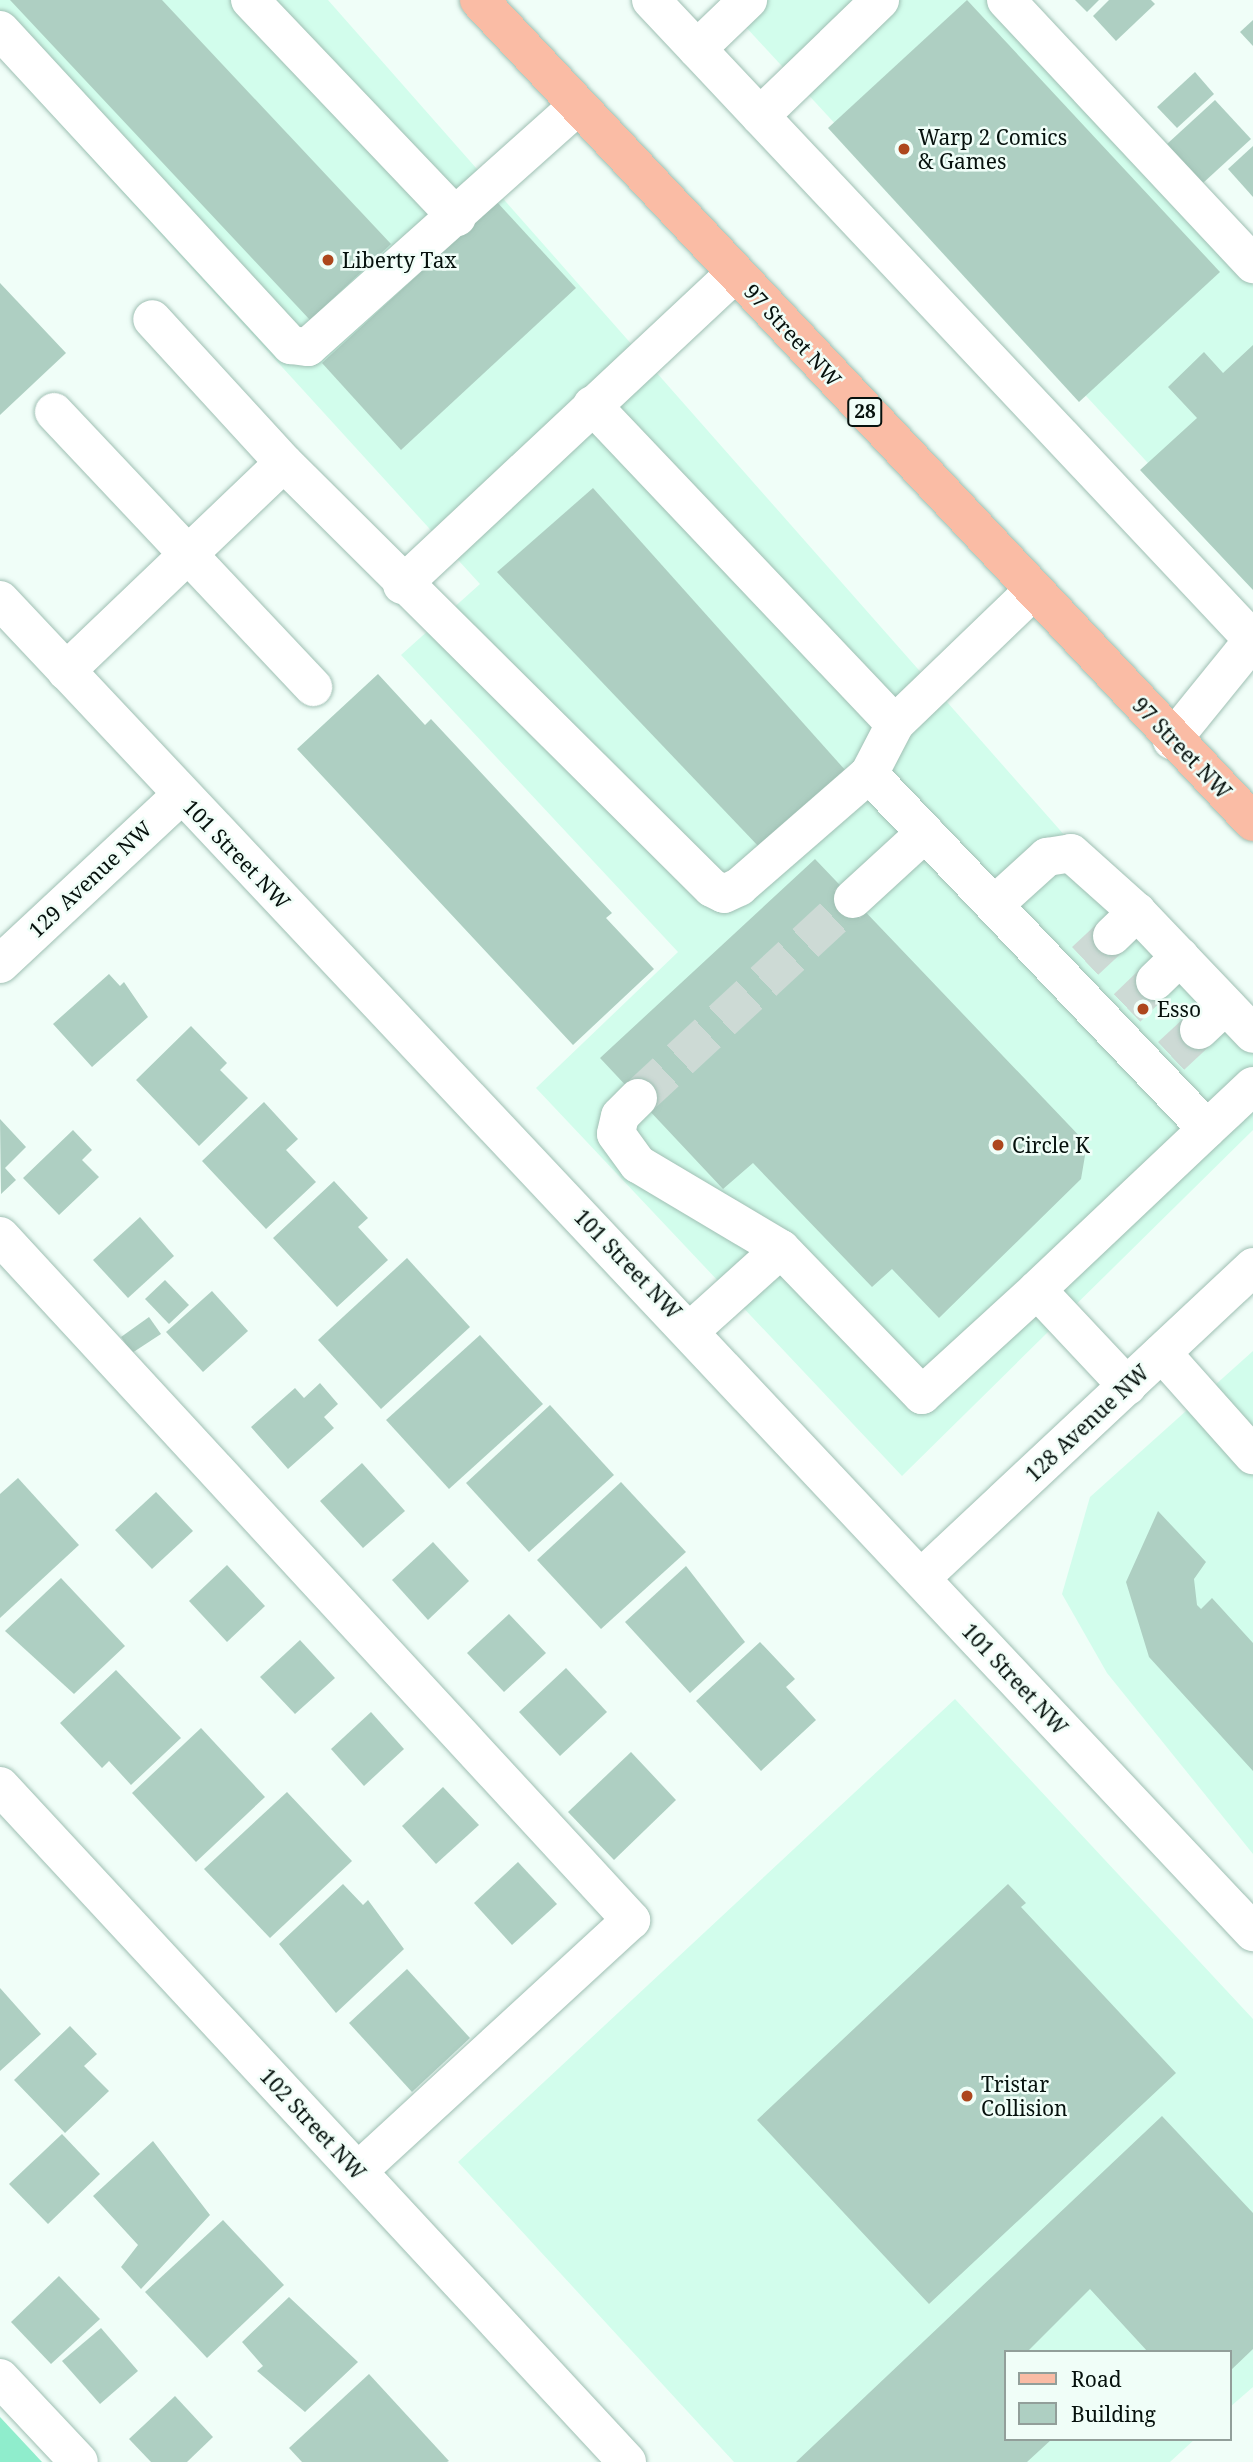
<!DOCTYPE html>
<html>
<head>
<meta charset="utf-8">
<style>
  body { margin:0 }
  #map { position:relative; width:1253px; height:2462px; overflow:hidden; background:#f0fef8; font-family:"Noto Serif",serif }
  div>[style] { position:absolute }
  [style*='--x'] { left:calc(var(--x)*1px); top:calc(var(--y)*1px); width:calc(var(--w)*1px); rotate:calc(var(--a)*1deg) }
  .built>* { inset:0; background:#d2fdec }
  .green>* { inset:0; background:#8fedcc }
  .building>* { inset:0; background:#aecfc2 }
  .minor-tunnel>* { height:38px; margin-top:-19px; transform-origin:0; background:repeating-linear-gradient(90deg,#cddad5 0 38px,transparent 0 57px) }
  .roads { filter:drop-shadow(0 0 2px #9fbfb3) drop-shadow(0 0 2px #9fbfb3) }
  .minor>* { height:38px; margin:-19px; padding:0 19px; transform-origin:19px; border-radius:19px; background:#fff }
  .major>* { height:38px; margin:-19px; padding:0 19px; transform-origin:19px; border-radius:19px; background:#fabca5 }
  .dots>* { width:19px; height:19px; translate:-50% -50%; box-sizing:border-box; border:4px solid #f0fef8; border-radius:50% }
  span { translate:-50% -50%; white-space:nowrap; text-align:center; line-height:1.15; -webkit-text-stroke:5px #f0fef8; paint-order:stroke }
  .shield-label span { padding:2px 5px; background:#f0fef8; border:2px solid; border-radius:5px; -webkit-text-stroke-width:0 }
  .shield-label { font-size:19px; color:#06110d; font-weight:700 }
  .poi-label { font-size:21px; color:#06110d }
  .left { translate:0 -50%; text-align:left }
  .street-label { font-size:21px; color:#06110d }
  .legend { position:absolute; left:1004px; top:2350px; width:228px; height:91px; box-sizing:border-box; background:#f0fef8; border:2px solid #929f9a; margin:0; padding:9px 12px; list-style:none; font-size:21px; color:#06110d }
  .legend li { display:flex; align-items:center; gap:14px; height:35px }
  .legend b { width:35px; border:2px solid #929f9a }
</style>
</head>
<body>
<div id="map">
  <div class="built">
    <div style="clip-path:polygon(0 0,328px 0,1253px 1049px,1253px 1130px,902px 1476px,536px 1088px,678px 952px,401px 655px,480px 584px,0 58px)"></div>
    <div style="clip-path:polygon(721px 0,988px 0,1253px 285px,1253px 577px)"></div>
    <div style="clip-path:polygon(1253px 1351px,1253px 1854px,1107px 1673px,1062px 1594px,1090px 1497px)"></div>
    <div style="clip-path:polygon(955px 1699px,1253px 2019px,1253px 2387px,1230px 2407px,1230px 2352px,1006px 2352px,1006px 2439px,1195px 2439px,1170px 2462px,734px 2462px,458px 2162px)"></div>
  </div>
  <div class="green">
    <div style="clip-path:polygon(0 2417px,42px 2462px,0 2462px)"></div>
  </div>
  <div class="building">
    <div style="clip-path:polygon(10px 0,162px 0,391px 244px,310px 320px)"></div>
    <div style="clip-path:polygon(967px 0,1220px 272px,1079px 402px,828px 128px)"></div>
    <div style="clip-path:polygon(1075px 0,1099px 0,1087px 12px)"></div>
    <div style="clip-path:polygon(1109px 0,1151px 0,1155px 4px,1116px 41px,1093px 16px)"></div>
    <div style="clip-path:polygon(1253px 20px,1253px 46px,1240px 32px)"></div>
    <div style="clip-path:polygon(1195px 72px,1214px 94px,1177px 128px,1157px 107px)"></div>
    <div style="clip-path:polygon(1215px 100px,1251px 139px,1203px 183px,1167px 144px)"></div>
    <div style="clip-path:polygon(1253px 146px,1253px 197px,1228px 169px)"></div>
    <div style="clip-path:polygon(497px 202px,576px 288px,401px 450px,322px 363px)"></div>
    <div style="clip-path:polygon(0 283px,66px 353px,0 415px)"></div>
    <div style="clip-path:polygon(1253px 345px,1253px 590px,1140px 470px,1197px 418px,1168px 387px,1204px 352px,1223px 373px)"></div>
    <div style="clip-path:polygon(593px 488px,846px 771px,761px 849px,497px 572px)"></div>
    <div style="clip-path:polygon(378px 674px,425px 725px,431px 719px,612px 913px,606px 918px,654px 969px,573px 1045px,297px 749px)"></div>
    <div style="clip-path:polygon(815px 859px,1087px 1144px,1081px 1179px,939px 1318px,892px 1269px,872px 1287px,753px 1163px,723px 1189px,600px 1058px)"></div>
    <div style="clip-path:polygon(109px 974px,120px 986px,124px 982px,148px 1017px,92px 1067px,53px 1024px)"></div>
    <div style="clip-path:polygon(191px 1026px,227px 1063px,220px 1070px,248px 1098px,199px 1146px,136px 1080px)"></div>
    <div style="clip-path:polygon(264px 1102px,298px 1139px,286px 1150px,316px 1182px,266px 1229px,202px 1161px)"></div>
    <div style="clip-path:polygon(0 1119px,26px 1147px,5px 1168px,16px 1180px,1px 1194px)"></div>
    <div style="clip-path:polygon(73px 1130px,92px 1150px,82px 1160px,99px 1177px,59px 1215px,23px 1178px)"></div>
    <div style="clip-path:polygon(334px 1181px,368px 1218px,358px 1227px,388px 1260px,337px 1307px,273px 1238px)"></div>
    <div style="clip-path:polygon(140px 1217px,174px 1256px,128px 1298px,93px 1260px)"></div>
    <div style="clip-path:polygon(407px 1258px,470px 1327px,381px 1409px,318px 1340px)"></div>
    <div style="clip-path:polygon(165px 1280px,189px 1305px,169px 1324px,145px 1299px)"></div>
    <div style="clip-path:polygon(212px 1291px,248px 1331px,203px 1372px,166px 1332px)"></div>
    <div style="clip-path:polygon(149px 1317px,161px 1334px,132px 1353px,121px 1337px)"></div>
    <div style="clip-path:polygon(480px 1335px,543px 1404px,449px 1489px,386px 1420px)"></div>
    <div style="clip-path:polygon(320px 1383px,338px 1404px,324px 1417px,334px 1428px,288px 1469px,251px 1427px,295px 1388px,304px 1398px)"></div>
    <div style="clip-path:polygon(550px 1405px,614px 1475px,529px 1552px,466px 1483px)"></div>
    <div style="clip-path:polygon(362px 1463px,405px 1511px,363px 1548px,320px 1501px)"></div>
    <div style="clip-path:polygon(18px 1478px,79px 1545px,0 1618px,0 1494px)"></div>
    <div style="clip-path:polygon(621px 1482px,686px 1552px,601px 1629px,537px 1560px)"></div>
    <div style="clip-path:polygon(156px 1492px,193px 1531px,152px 1569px,115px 1530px)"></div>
    <div style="clip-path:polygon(1158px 1511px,1206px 1562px,1194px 1579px,1197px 1605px,1201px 1609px,1212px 1598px,1253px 1643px,1253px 1771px,1149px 1657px,1126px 1582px)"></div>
    <div style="clip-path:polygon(433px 1542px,469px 1581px,428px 1620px,392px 1580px)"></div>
    <div style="clip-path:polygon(227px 1565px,265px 1606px,227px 1642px,189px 1601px)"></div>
    <div style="clip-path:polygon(686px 1566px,745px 1642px,690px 1693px,625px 1622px)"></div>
    <div style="clip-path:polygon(61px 1578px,125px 1646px,74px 1694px,5px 1631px)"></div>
    <div style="clip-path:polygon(509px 1614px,546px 1653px,504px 1692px,467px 1653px)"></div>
    <div style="clip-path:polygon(300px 1640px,335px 1678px,295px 1714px,260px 1677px)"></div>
    <div style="clip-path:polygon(760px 1642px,795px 1679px,786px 1687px,816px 1720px,761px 1771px,696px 1701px)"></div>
    <div style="clip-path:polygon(566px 1668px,607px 1712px,560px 1756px,519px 1712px)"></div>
    <div style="clip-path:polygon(116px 1670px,181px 1738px,131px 1785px,109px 1761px,102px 1768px,60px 1723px)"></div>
    <div style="clip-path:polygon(371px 1712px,404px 1749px,364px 1786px,331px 1749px)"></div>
    <div style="clip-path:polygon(201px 1728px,265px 1797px,196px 1862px,132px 1793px)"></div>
    <div style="clip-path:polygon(631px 1752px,676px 1800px,614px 1860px,568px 1812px)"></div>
    <div style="clip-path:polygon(443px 1787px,479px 1825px,436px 1864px,402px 1826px)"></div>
    <div style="clip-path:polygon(287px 1792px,352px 1861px,270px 1938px,204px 1869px)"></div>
    <div style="clip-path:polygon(518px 1862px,557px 1904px,512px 1945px,474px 1903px)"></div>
    <div style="clip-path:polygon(343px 1884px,363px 1905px,368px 1900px,404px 1949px,336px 2013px,279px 1944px)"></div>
    <div style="clip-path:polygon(1008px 1884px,1026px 1903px,1021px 1907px,1176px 2073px,929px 2304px,757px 2120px)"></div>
    <div style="clip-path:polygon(407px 1969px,470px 2038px,412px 2092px,349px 2023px)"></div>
    <div style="clip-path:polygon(0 1988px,41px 2034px,0 2071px)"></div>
    <div style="clip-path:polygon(70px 2026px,97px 2054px,84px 2066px,109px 2091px,65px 2133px,14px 2080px)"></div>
    <div style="clip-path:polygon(1162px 2116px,1253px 2213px,1253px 2349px,1230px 2371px,1230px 2352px,1148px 2352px,1090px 2289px,1027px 2352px,1006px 2352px,1006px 2439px,1052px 2439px,1027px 2462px,796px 2462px)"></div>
    <div style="clip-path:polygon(62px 2134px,100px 2174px,48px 2224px,9px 2184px)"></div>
    <div style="clip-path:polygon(153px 2141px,210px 2215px,141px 2289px,121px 2267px,138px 2245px,93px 2196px)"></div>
    <div style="clip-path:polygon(223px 2220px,284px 2285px,207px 2358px,145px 2292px)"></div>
    <div style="clip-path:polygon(59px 2276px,100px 2319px,51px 2364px,11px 2322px)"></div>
    <div style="clip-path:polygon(289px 2297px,358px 2362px,305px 2412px,257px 2371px,263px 2366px,242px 2342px)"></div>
    <div style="clip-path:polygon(101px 2328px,138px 2371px,100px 2404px,62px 2361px)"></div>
    <div style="clip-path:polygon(369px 2374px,449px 2461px,447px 2462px,302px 2462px,289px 2448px)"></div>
    <div style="clip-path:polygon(175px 2396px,213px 2437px,187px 2462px,151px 2462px,129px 2439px)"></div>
  </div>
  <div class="minor-tunnel">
    <div style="--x:1085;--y:961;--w:37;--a:-43"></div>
    <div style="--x:1127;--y:1008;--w:39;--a:-44"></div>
    <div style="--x:1171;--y:1056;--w:38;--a:-43"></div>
    <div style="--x:638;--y:1098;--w:293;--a:-42.8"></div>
  </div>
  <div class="roads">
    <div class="minor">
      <div style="--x:250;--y:0;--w:300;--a:46.4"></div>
      <div style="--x:651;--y:0;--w:879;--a:46.75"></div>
      <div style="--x:1253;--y:640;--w:129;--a:129"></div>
      <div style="--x:1006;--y:0;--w:362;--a:46.9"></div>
      <div style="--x:0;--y:30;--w:429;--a:47.3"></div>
      <div style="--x:291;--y:345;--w:17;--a:7"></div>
      <div style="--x:308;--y:347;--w:362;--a:-41.8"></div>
      <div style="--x:697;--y:49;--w:71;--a:-43.9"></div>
      <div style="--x:760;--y:116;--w:167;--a:-44"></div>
      <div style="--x:592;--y:405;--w:440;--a:46.5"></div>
      <div style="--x:54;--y:412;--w:378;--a:46.7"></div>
      <div style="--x:284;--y:463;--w:603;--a:44.8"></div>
      <div style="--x:712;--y:888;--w:13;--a:27"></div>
      <div style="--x:724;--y:894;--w:17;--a:-25"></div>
      <div style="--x:739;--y:887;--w:172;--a:-41"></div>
      <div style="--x:402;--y:585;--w:456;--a:-43.1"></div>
      <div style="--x:1033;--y:591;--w:192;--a:136.1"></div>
      <div style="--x:895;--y:724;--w:56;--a:117.5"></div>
      <div style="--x:869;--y:774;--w:490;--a:46.4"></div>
      <div style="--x:1207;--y:1129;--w:234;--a:136.6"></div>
      <div style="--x:1037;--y:1290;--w:132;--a:46.8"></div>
      <div style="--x:0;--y:600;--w:1829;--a:46.75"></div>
      <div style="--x:66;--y:671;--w:301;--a:-43.7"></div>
      <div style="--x:284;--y:463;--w:195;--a:-132.5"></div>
      <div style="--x:853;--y:899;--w:98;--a:-42.5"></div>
      <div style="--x:994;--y:905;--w:72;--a:-42.2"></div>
      <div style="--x:1047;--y:857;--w:24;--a:-9"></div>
      <div style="--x:1071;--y:853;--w:89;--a:41.8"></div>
      <div style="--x:1137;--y:912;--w:168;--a:46.4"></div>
      <div style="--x:1112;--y:936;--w:35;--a:-44"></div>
      <div style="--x:0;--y:964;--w:248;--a:-43"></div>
      <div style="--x:1155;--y:981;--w:35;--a:-44"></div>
      <div style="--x:1199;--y:1030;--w:35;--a:-43"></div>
      <div style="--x:638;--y:1098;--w:25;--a:135"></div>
      <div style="--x:620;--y:1116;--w:18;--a:103"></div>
      <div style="--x:616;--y:1134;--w:37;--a:54"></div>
      <div style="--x:638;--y:1164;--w:166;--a:30.7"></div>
      <div style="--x:1207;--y:1129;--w:63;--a:-43.1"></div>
      <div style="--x:0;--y:1236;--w:931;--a:47.31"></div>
      <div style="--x:631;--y:1920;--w:371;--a:137.4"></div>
      <div style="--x:691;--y:1330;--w:121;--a:-42"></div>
      <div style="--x:781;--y:1249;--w:203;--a:46"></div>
      <div style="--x:922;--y:1395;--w:156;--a:-42.4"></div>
      <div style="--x:1162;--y:1353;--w:137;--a:48.3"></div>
      <div style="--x:921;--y:1578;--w:455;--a:-43.1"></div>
      <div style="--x:0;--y:1786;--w:922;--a:47.15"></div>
      <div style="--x:0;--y:2378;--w:115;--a:46.8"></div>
    </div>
    <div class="major">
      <div style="--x:479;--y:0;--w:1129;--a:46.72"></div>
    </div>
  </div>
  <div class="dots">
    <div style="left:904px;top:149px;background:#ad471d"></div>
    <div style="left:328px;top:260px;background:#ad471d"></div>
    <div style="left:1143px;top:1009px;background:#ad471d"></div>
    <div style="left:998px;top:1145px;background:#ad471d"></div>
    <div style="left:967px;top:2096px;background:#ad471d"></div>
  </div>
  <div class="shield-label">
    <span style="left:865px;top:412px">28</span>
  </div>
  <div class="poi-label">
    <span class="left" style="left:918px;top:149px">Warp 2 Comics<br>&amp; Games</span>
    <span class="left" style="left:342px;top:260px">Liberty Tax</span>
    <span class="left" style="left:1157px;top:1009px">Esso</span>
    <span class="left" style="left:1012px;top:1145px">Circle K</span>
    <span class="left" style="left:981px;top:2096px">Tristar<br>Collision</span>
  </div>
  <div class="street-label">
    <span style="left:793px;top:335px;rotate:47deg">97 Street NW</span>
    <span style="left:1182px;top:748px;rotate:46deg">97 Street NW</span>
    <span style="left:237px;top:854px;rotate:46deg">101 Street NW</span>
    <span style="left:90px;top:879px;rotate:-43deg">129 Avenue NW</span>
    <span style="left:628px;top:1264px;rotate:46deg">101 Street NW</span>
    <span style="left:1087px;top:1423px;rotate:-43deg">128 Avenue NW</span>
    <span style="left:1015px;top:1679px;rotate:47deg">101 Street NW</span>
    <span style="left:313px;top:2124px;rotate:47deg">102 Street NW</span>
  </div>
  <ul class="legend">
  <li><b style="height:9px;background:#fabca5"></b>Road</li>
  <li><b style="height:19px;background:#aecfc2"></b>Building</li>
  </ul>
</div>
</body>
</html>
